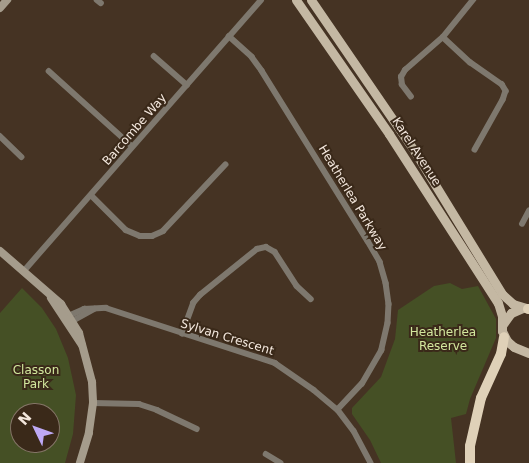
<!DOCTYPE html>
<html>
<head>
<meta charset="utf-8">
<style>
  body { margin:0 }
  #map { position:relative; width:529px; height:463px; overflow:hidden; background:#453323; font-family:"DejaVu Sans",sans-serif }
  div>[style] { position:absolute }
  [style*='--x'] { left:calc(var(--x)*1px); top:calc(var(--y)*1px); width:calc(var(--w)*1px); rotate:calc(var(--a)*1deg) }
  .green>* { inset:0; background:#455025 }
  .street>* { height:5.5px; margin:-2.75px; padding:0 2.75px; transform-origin:2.75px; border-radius:2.75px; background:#7e786e }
  .secondary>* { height:8px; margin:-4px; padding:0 4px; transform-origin:4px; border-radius:4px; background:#a59c8c }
  .primary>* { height:9px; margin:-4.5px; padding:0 4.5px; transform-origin:4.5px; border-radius:4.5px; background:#c4b8a3 }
  .highway>* { height:10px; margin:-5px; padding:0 5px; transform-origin:5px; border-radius:5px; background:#dfd1b8 }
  span { translate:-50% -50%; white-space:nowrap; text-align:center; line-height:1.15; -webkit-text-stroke:4px #3a2919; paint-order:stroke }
  .street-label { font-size:12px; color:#f3e7dd }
  .park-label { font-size:12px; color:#d3e89e }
  .north { position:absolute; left:10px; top:403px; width:50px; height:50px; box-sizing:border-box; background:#3a2919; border:1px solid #847567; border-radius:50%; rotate:312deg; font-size:14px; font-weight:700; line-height:20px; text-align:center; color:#f3e7dd }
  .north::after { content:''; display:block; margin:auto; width:18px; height:22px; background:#bea9f5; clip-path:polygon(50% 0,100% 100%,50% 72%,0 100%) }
</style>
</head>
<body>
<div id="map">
  <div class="green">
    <div style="clip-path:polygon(450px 283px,462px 289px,478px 286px,496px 319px,496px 338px,470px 399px,466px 414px,451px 418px,456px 463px,381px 463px,370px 440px,352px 414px,352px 408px,381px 377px,395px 339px,398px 310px,434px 286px)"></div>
    <div style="clip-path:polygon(evenodd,22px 288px,42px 308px,56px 329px,68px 358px,76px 395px,73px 434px,65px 463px,0 463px,0 313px,22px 288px,20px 413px,50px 413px,50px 443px,20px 443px,20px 413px)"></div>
  </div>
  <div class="street">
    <div style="--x:97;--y:0;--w:5;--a:37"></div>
    <div style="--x:229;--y:36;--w:31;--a:42"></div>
    <div style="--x:252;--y:57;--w:17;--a:54"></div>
    <div style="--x:262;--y:71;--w:200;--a:58.1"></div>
    <div style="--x:368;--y:241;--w:24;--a:60"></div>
    <div style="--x:380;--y:262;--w:22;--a:74"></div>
    <div style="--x:386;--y:283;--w:21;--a:82"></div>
    <div style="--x:389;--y:304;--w:19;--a:93"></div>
    <div style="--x:388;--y:323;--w:28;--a:103"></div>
    <div style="--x:382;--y:350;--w:39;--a:120"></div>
    <div style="--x:362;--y:384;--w:35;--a:133"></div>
    <div style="--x:443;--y:37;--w:37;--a:43"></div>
    <div style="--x:470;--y:62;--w:39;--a:35"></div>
    <div style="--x:502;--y:84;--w:8;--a:60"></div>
    <div style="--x:506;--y:91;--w:9;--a:108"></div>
    <div style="--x:503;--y:100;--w:57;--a:119.2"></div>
    <div style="--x:154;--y:56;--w:44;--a:41.3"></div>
    <div style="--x:49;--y:71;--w:112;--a:42.1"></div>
    <div style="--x:411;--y:97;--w:15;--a:-127"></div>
    <div style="--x:402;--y:85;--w:8;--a:-97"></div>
    <div style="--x:401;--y:77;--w:8;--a:-60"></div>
    <div style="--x:405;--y:70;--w:50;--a:-41"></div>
    <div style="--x:443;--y:37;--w:48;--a:-51"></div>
    <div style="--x:0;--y:136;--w:30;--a:44"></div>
    <div style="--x:92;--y:196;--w:48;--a:45"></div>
    <div style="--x:126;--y:230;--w:15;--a:23"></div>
    <div style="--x:140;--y:236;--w:12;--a:0"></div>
    <div style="--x:152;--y:236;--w:12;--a:-24"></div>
    <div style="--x:163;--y:231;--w:91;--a:-46.8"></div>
    <div style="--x:522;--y:224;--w:15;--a:-62"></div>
    <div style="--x:23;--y:272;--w:361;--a:-48.8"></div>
    <div style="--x:66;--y:317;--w:20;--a:-24"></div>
    <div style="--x:84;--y:309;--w:22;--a:-3"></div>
    <div style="--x:106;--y:308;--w:178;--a:18"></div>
    <div style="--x:275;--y:363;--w:47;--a:34.7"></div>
    <div style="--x:314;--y:390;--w:31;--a:40"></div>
    <div style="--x:338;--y:410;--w:26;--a:53"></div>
    <div style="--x:354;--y:431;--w:36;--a:62"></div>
    <div style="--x:69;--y:323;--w:29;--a:-29"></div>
    <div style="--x:182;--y:334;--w:33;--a:-70"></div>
    <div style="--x:193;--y:303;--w:11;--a:-49"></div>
    <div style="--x:200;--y:295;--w:73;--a:-38.9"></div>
    <div style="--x:257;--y:249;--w:9;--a:-13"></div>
    <div style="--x:266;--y:247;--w:10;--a:29"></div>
    <div style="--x:275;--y:252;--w:40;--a:57.1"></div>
    <div style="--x:297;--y:286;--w:19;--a:43"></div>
    <div style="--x:93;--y:403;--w:46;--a:1.2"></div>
    <div style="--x:139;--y:404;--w:19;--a:18"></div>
    <div style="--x:157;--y:410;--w:44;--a:25.4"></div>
    <div style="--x:266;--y:454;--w:17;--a:31"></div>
  </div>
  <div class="secondary">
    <div style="--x:0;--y:8;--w:11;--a:-49"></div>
    <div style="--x:0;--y:251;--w:81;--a:41"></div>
    <div style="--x:61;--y:304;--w:34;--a:58"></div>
    <div style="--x:79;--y:333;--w:51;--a:75.1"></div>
    <div style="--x:92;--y:382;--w:21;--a:87"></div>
    <div style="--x:93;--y:403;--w:30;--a:98"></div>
    <div style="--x:89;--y:433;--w:31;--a:107"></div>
    <div style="--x:51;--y:298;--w:56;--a:56.6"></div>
  </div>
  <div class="primary">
    <div style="--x:296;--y:0;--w:163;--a:55.2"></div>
    <div style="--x:389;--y:134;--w:201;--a:57.2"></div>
    <div style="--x:498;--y:303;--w:14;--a:73"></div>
    <div style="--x:502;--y:316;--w:15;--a:90"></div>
    <div style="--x:502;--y:331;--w:11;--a:63"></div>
    <div style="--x:507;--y:341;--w:9;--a:41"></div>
    <div style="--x:514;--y:347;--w:16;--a:22"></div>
    <div style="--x:311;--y:0;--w:184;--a:55.6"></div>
    <div style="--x:415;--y:152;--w:167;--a:58.5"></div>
    <div style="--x:502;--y:294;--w:15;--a:42"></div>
    <div style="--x:513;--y:304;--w:17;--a:17"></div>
    <div style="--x:503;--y:324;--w:14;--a:-54"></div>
    <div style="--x:511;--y:313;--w:13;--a:-23"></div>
  </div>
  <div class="highway">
    <div style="--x:528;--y:309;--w:1;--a:0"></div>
    <div style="--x:470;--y:463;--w:17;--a:-90"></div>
    <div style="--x:470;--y:446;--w:49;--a:-77.1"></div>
    <div style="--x:481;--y:398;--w:48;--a:-65.6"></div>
    <div style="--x:501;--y:354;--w:17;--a:-80"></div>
  </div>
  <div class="street-label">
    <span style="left:135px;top:130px;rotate:-49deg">Barcombe Way</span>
    <span style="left:416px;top:152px;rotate:57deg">Karel Avenue</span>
    <span style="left:352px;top:198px;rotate:59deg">Heatherlea Parkway</span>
    <span style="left:227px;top:338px;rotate:17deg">Sylvan Crescent</span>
  </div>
  <div class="park-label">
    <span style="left:443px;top:340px">Heatherlea<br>Reserve</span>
    <span style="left:36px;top:378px">Classon<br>Park</span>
  </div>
  <div class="north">N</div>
</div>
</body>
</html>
